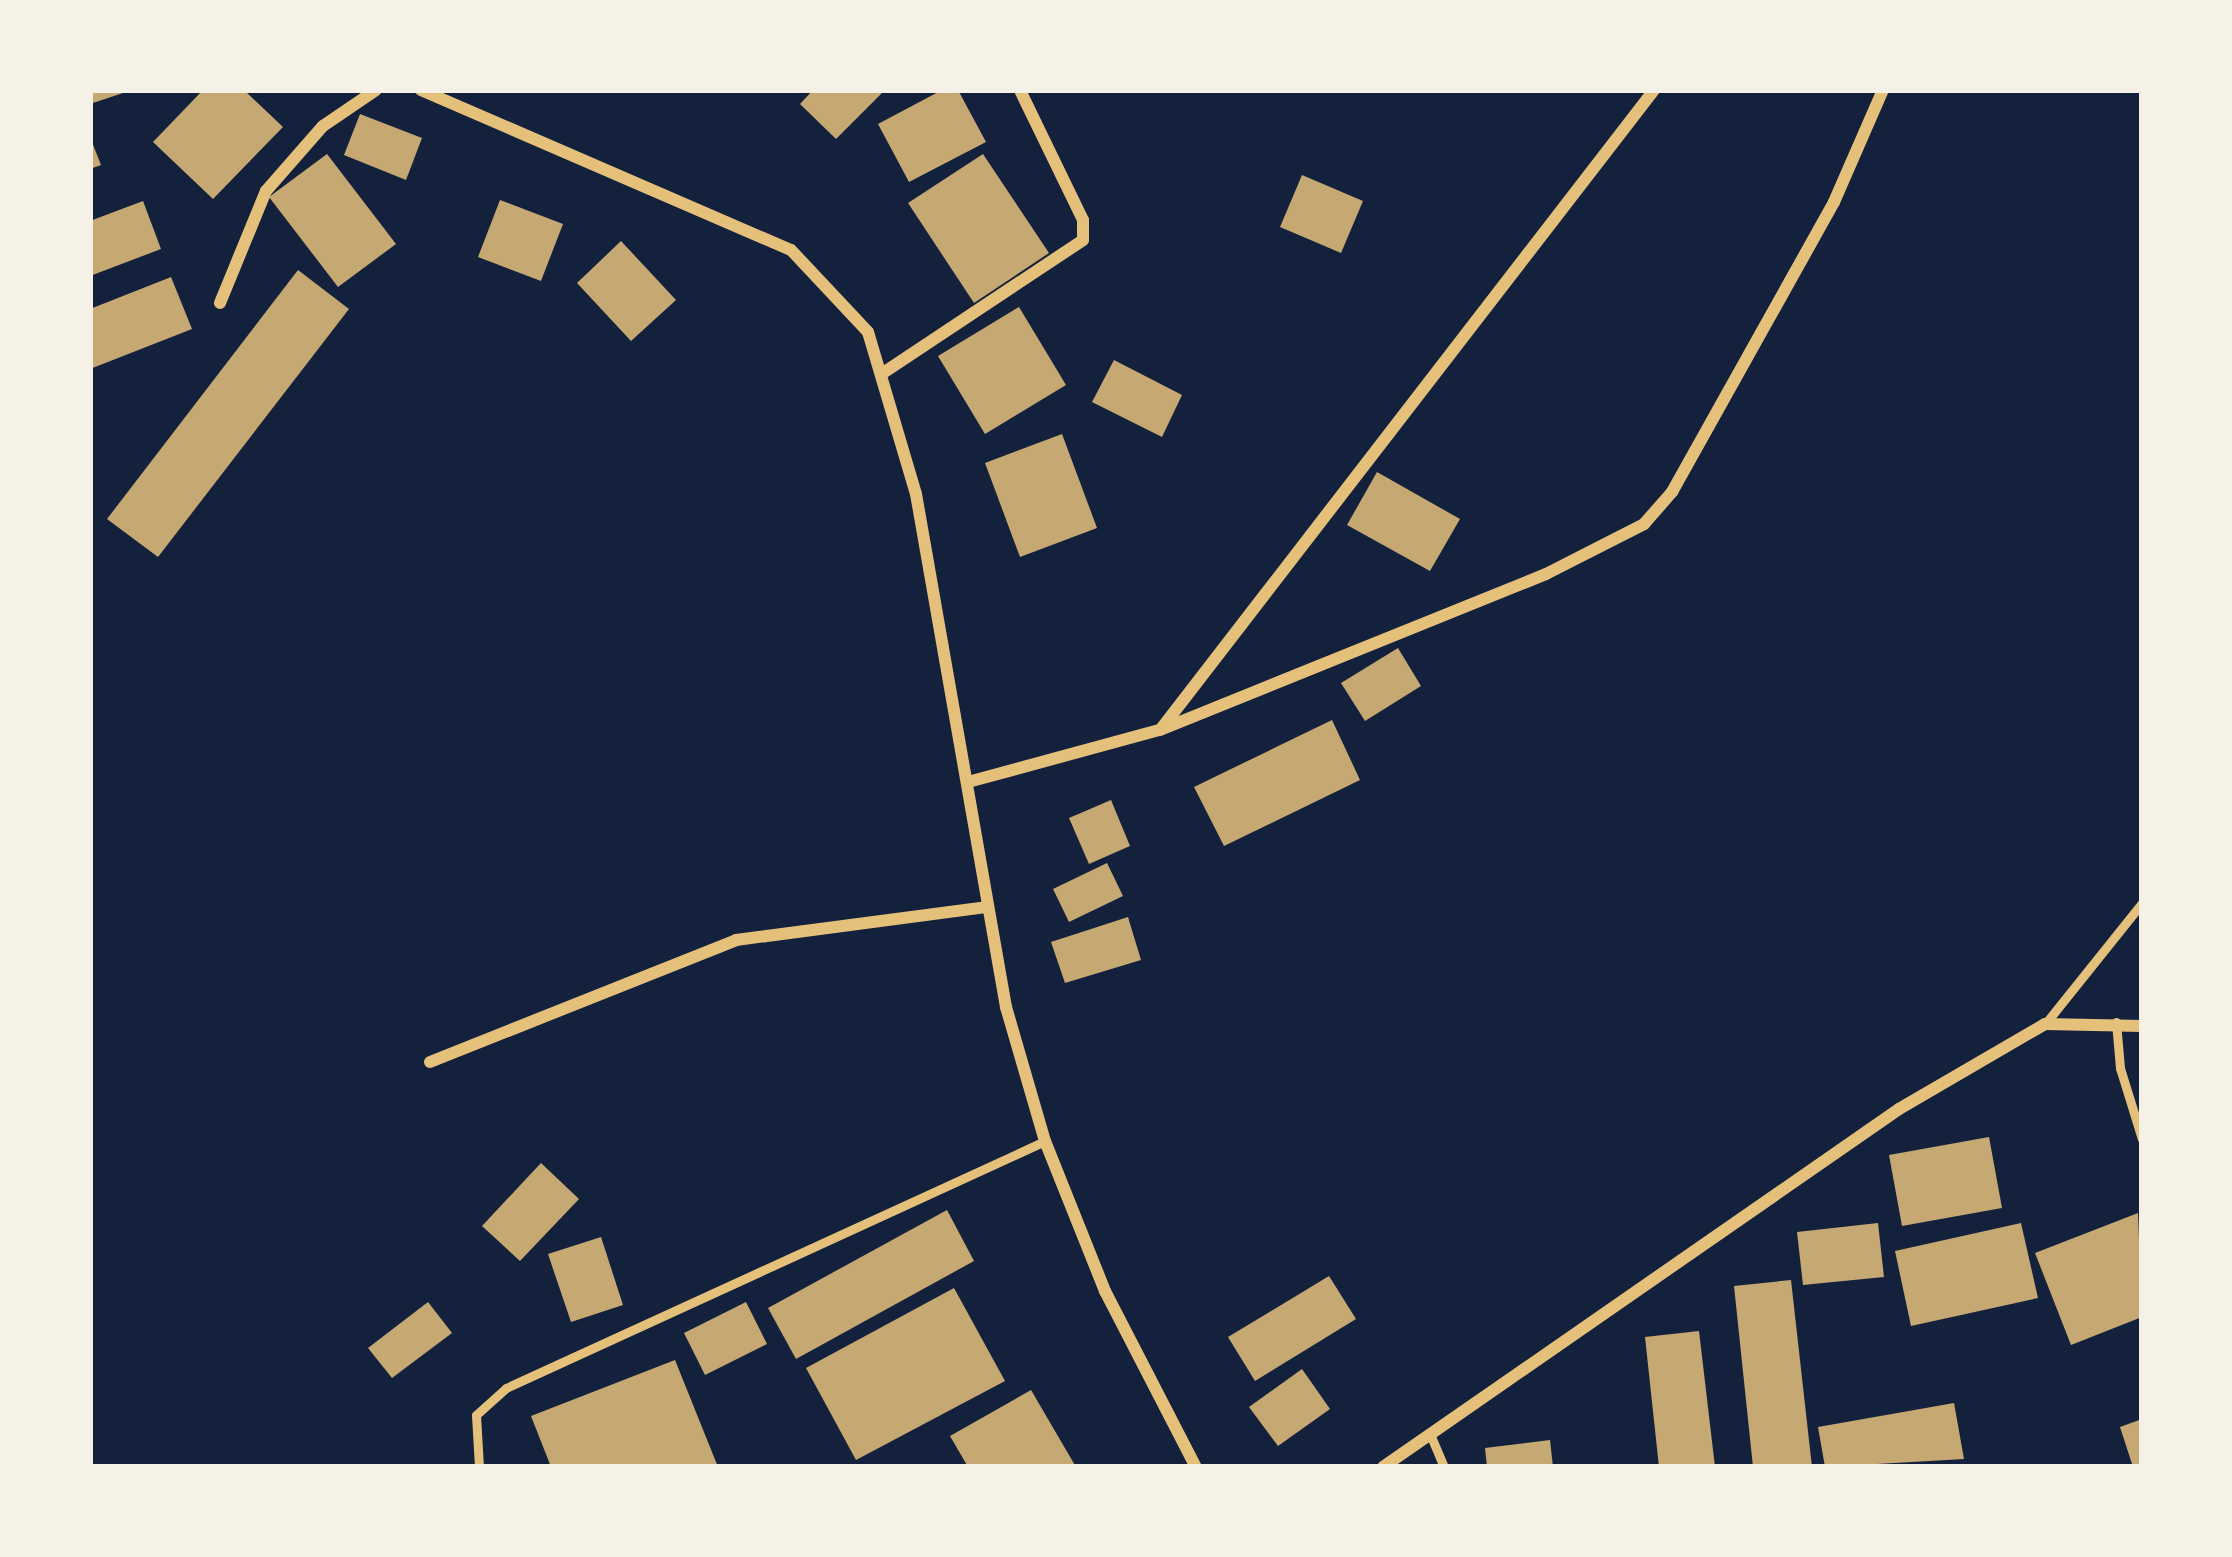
<!DOCTYPE html>
<html>
<head>
<meta charset="utf-8">
<style>
  body { margin:0 }
  #map { position:relative; width:2232px; height:1557px; overflow:hidden; background:#14213d; font-family:"Playfair Display",serif }
  div>[style] { position:absolute }
  [style*='--x'] { left:calc(var(--x)*1px); top:calc(var(--y)*1px); width:calc(var(--w)*1px); rotate:calc(var(--a)*1deg) }
  .building>* { inset:0; background:#c6a872 }
  .service>* { height:9px; margin:-4.5px; padding:0 4.5px; transform-origin:4.5px; border-radius:4.5px; background:#e5c07b }
  .minor>* { height:12px; margin:-6px; padding:0 6px; transform-origin:6px; border-radius:6px; background:#e5c07b }
  span { translate:-50% -50%; white-space:nowrap; text-align:center; line-height:1.15; -webkit-text-stroke:12px #f6f1e7; paint-order:stroke }
  .frame { position:absolute; inset:0; border:93px solid #f6f1e7; pointer-events:none }
</style>
</head>
<body>
<div id="map">
  <div class="building">
    <div style="clip-path:polygon(90px 90px,128px 90px,129px 91px,90px 104px)"></div>
    <div style="clip-path:polygon(203px 90px,244px 90px,283px 127px,213px 199px,153px 142px)"></div>
    <div style="clip-path:polygon(813px 90px,885px 90px,836px 139px,800px 104px)"></div>
    <div style="clip-path:polygon(942px 90px,958px 90px,986px 142px,909px 182px,878px 124px)"></div>
    <div style="clip-path:polygon(360px 114px,422px 138px,406px 180px,344px 155px)"></div>
    <div style="clip-path:polygon(90px 137px,101px 165px,90px 169px)"></div>
    <div style="clip-path:polygon(327px 154px,396px 244px,338px 287px,269px 197px)"></div>
    <div style="clip-path:polygon(983px 154px,1049px 253px,974px 303px,908px 203px)"></div>
    <div style="clip-path:polygon(1302px 175px,1363px 201px,1341px 253px,1280px 227px)"></div>
    <div style="clip-path:polygon(500px 200px,563px 224px,541px 281px,478px 257px)"></div>
    <div style="clip-path:polygon(143px 201px,161px 249px,90px 276px,90px 221px)"></div>
    <div style="clip-path:polygon(621px 241px,676px 300px,631px 341px,577px 283px)"></div>
    <div style="clip-path:polygon(298px 270px,349px 309px,158px 557px,107px 519px)"></div>
    <div style="clip-path:polygon(171px 277px,192px 329px,90px 369px,90px 309px)"></div>
    <div style="clip-path:polygon(1019px 307px,1066px 385px,985px 434px,938px 356px)"></div>
    <div style="clip-path:polygon(1114px 360px,1182px 395px,1162px 437px,1092px 402px)"></div>
    <div style="clip-path:polygon(1062px 434px,1097px 528px,1020px 557px,985px 463px)"></div>
    <div style="clip-path:polygon(1377px 472px,1460px 519px,1430px 571px,1347px 525px)"></div>
    <div style="clip-path:polygon(1398px 648px,1421px 686px,1365px 721px,1341px 683px)"></div>
    <div style="clip-path:polygon(1332px 720px,1360px 780px,1224px 846px,1194px 787px)"></div>
    <div style="clip-path:polygon(1111px 800px,1130px 846px,1089px 864px,1069px 818px)"></div>
    <div style="clip-path:polygon(1107px 863px,1123px 896px,1069px 922px,1053px 889px)"></div>
    <div style="clip-path:polygon(1128px 917px,1141px 960px,1065px 983px,1051px 942px)"></div>
    <div style="clip-path:polygon(1989px 1137px,2002px 1208px,1902px 1226px,1889px 1155px)"></div>
    <div style="clip-path:polygon(541px 1163px,579px 1199px,520px 1261px,482px 1226px)"></div>
    <div style="clip-path:polygon(947px 1210px,974px 1261px,796px 1359px,768px 1308px)"></div>
    <div style="clip-path:polygon(2138px 1213px,2142px 1317px,2071px 1345px,2035px 1253px)"></div>
    <div style="clip-path:polygon(1878px 1223px,1884px 1277px,1803px 1285px,1797px 1232px)"></div>
    <div style="clip-path:polygon(2021px 1223px,2038px 1298px,1911px 1326px,1895px 1251px)"></div>
    <div style="clip-path:polygon(601px 1237px,623px 1305px,571px 1322px,548px 1254px)"></div>
    <div style="clip-path:polygon(1329px 1276px,1356px 1319px,1255px 1381px,1228px 1337px)"></div>
    <div style="clip-path:polygon(1791px 1280px,1812px 1467px,1753px 1467px,1734px 1286px)"></div>
    <div style="clip-path:polygon(954px 1288px,1005px 1381px,856px 1460px,806px 1368px)"></div>
    <div style="clip-path:polygon(428px 1302px,452px 1333px,392px 1378px,368px 1348px)"></div>
    <div style="clip-path:polygon(746px 1302px,767px 1344px,705px 1375px,684px 1333px)"></div>
    <div style="clip-path:polygon(1699px 1331px,1715px 1467px,1659px 1467px,1645px 1337px)"></div>
    <div style="clip-path:polygon(675px 1360px,718px 1467px,551px 1467px,531px 1416px)"></div>
    <div style="clip-path:polygon(1302px 1369px,1330px 1409px,1278px 1446px,1249px 1407px)"></div>
    <div style="clip-path:polygon(1031px 1390px,1076px 1467px,968px 1467px,950px 1436px)"></div>
    <div style="clip-path:polygon(1954px 1403px,1964px 1459px,1825px 1467px,1818px 1427px)"></div>
    <div style="clip-path:polygon(2142px 1419px,2142px 1467px,2133px 1467px,2120px 1427px)"></div>
    <div style="clip-path:polygon(1550px 1440px,1553px 1467px,1487px 1467px,1485px 1448px)"></div>
  </div>
  <div class="service">
    <div style="--x:2116;--y:1022;--w:46;--a:85"></div>
    <div style="--x:2120;--y:1068;--w:74;--a:72.8"></div>
    <div style="--x:2045;--y:1024;--w:155;--a:-51.3"></div>
    <div style="--x:1430;--y:1434;--w:36;--a:67"></div>
    <div style="--x:479;--y:1467;--w:52;--a:-93.3"></div>
    <div style="--x:476;--y:1415;--w:40;--a:-42"></div>
    <div style="--x:506;--y:1388;--w:593;--a:-24.62"></div>
  </div>
  <div class="minor">
    <div style="--x:421;--y:90;--w:403;--a:23.4"></div>
    <div style="--x:791;--y:250;--w:112;--a:46.8"></div>
    <div style="--x:868;--y:332;--w:169;--a:73.5"></div>
    <div style="--x:916;--y:494;--w:521;--a:80.05"></div>
    <div style="--x:1006;--y:1007;--w:140;--a:73.8"></div>
    <div style="--x:1045;--y:1141;--w:162;--a:68.2"></div>
    <div style="--x:1105;--y:1291;--w:198;--a:62.7"></div>
    <div style="--x:220;--y:303;--w:121;--a:-67.7"></div>
    <div style="--x:266;--y:191;--w:86;--a:-48.8"></div>
    <div style="--x:323;--y:126;--w:64;--a:-34.2"></div>
    <div style="--x:883;--y:373;--w:240;--a:-33.6"></div>
    <div style="--x:1083;--y:240;--w:20;--a:-90"></div>
    <div style="--x:1083;--y:220;--w:144;--a:-115.9"></div>
    <div style="--x:1161;--y:729;--w:807;--a:-52.35"></div>
    <div style="--x:968;--y:782;--w:199;--a:-15.2"></div>
    <div style="--x:1160;--y:730;--w:416;--a:-22"></div>
    <div style="--x:1546;--y:574;--w:110;--a:-27"></div>
    <div style="--x:1644;--y:524;--w:43;--a:-48.8"></div>
    <div style="--x:1672;--y:492;--w:332;--a:-60.8"></div>
    <div style="--x:1834;--y:202;--w:122;--a:-66.4"></div>
    <div style="--x:430;--y:1062;--w:329;--a:-21.7"></div>
    <div style="--x:736;--y:940;--w:254;--a:-7.5"></div>
    <div style="--x:1383;--y:1467;--w:628;--a:-34.75"></div>
    <div style="--x:1899;--y:1109;--w:169;--a:-30.2"></div>
    <div style="--x:2045;--y:1024;--w:97;--a:1.2"></div>
  </div>
  <div class="frame"></div>
</div>
</body>
</html>
